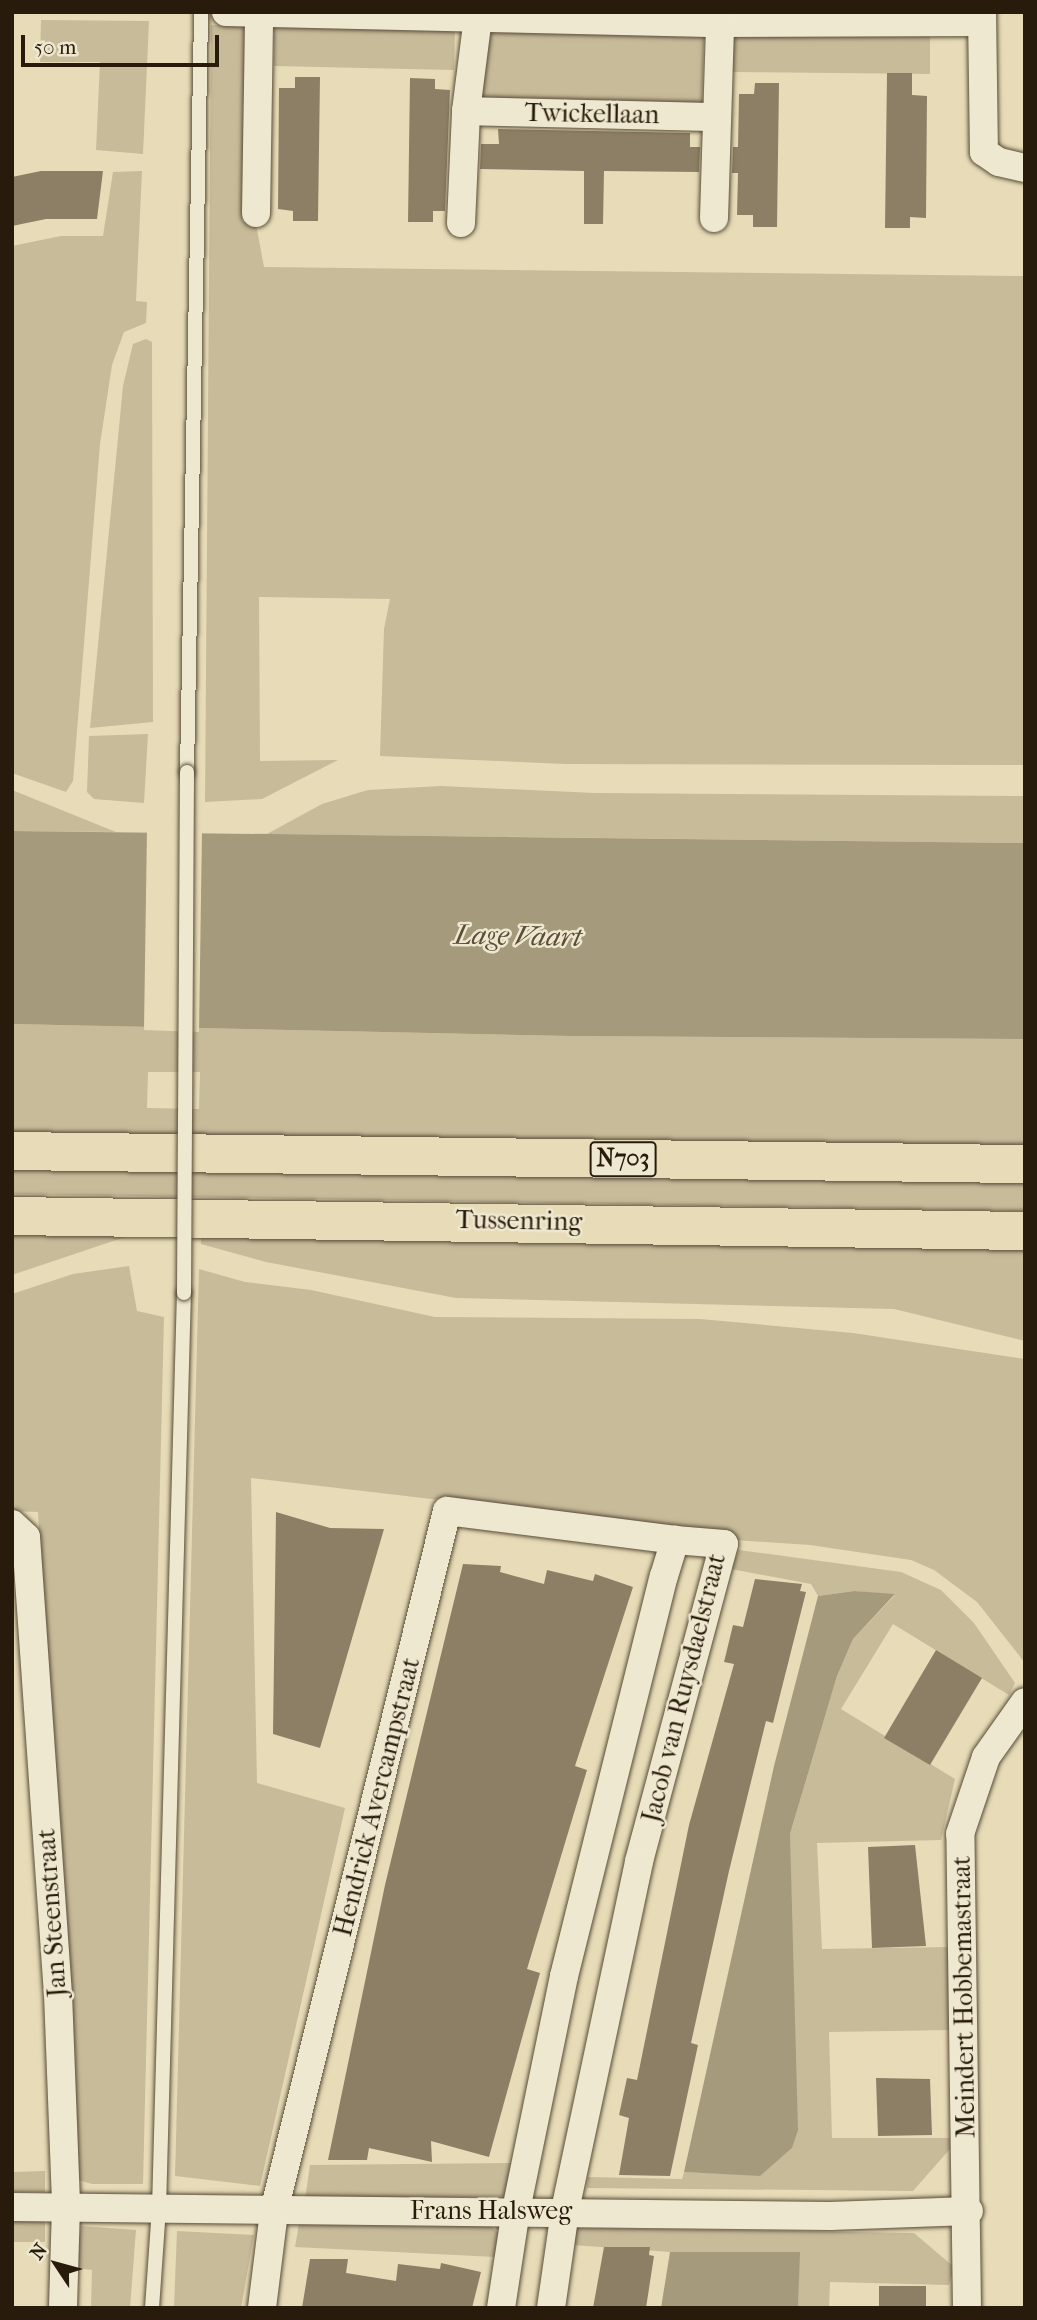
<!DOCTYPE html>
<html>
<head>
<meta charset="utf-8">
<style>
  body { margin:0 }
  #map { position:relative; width:1037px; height:2320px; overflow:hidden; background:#e7dcb7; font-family:"IM FELL French Canon",serif }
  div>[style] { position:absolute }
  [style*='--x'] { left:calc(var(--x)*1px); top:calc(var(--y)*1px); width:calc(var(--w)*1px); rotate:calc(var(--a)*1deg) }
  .green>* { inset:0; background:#c7bb9a }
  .water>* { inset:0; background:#a69a7d }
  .pier>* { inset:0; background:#e7dcb7 }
  .building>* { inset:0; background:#8c7f65 }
  .roads { filter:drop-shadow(0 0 2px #584b37) drop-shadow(0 0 2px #584b37) }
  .lane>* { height:14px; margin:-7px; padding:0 7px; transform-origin:7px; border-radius:7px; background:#efe8d0 }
  .street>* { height:28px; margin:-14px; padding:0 14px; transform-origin:14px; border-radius:14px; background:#efe8d0 }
  .highway>* { height:38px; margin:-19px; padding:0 19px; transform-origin:19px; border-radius:19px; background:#e7dcb7 }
  .bridges { filter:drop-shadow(0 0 2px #584b37) drop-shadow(0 0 2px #584b37) }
  .lane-bridge>* { height:14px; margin:-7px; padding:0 7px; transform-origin:7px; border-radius:7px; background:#efe8d0 }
  span { translate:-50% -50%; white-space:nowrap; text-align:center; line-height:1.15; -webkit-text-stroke:5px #efe8d0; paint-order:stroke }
  .shield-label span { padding:2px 5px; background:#efe8d0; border:2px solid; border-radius:5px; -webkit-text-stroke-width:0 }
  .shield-label { font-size:24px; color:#291b0c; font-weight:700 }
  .street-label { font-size:26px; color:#291b0c }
  .water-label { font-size:28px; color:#5b4e39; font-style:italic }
  .frame { position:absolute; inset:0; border:14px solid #291b0c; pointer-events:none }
  .north { position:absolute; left:21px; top:2229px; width:70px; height:70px; -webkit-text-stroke:5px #efe8d0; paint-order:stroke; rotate:306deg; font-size:19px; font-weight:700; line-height:28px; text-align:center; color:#291b0c }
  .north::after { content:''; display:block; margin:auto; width:24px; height:32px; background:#291b0c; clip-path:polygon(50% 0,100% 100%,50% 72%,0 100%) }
  .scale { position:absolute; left:21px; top:35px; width:198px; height:32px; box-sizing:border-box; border:4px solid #291b0c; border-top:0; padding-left:9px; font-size:21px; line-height:24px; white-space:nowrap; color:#291b0c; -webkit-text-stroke:5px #efe8d0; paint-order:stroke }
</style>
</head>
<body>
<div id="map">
  <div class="green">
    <div style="clip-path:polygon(41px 20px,149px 21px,143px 154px,96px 150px,100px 62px,40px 62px)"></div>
    <div style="clip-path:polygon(211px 25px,245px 26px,242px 221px,256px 224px,264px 267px,1025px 276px,1025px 765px,565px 764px,380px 756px,384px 629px,390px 599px,259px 597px,260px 761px,338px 760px,262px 799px,205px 802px)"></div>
    <div style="clip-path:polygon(274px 27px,455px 29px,454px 70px,274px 66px)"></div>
    <div style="clip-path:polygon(480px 28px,704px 32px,702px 103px,481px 102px)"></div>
    <div style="clip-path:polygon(733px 35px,930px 36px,930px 74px,732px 72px)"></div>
    <div style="clip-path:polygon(142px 171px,136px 301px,147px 302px,146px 323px,124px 332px,112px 365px,100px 444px,73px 781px,66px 792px,12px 773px,12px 246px,61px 236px,103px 236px,113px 172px)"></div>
    <div style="clip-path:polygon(146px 339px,152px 342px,153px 722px,90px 728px,123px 386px,133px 344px)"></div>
    <div style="clip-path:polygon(148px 734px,144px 803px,94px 799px,87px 792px,89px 736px)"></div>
    <div style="clip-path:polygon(441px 786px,595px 793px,1025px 796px,1025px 843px,267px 834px,322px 804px,368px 790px)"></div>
    <div style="clip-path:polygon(12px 790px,22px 794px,116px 832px,12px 831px)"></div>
    <div style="clip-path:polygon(evenodd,12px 1024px,570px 1036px,1025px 1039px,1025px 1149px,12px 1132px,12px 1024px,148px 1072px,200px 1072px,199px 1109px,147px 1108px,148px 1072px)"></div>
    <div style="clip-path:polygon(12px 1164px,1025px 1181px,1025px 1211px,12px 1194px)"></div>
    <div style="clip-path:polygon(12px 1234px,131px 1235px,12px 1275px)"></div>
    <div style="clip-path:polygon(201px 1236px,1025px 1242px,1025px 1341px,894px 1309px,456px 1298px,266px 1262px,201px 1244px)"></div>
    <div style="clip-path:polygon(129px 1266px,137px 1311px,164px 1317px,143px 2184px,92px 2184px,78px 2180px,38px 1512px,12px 1511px,12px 1294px,73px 1274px)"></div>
    <div style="clip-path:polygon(199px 1269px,245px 1282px,311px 1290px,435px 1317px,700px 1319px,853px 1333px,1025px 1359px,1025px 1663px,977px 1602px,934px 1570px,911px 1560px,810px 1545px,734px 1540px,717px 1529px,662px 1527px,583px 1514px,496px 1511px,444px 1496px,440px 1500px,251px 1478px,257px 1783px,345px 1808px,260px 2186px,175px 2176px)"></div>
    <div style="clip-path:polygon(739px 1550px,901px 1572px,941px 1590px,974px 1623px,1015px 1683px,1009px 1695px,893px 1624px,841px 1709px,955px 1779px,941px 1840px,817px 1843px,822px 1949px,950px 1947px,950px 2030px,829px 2032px,832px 2138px,950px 2138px,950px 2149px,913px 2191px,587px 2188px,588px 2177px,682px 2179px,684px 2172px,760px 2175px,792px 2148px,790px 1834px,837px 1676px,853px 1639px,895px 1595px,854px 1591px,818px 1596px,811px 1584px,731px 1569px)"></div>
    <div style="clip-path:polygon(515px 2163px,507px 2196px,305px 2200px,310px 2165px)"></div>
    <div style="clip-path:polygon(45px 2171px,45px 2192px,12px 2192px,12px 2172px)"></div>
    <div style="clip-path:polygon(12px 2217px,45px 2218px,45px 2242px,12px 2242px)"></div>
    <div style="clip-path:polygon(299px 2224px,489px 2225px,501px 2235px,495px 2257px,295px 2247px)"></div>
    <div style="clip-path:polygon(81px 2226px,136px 2230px,130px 2308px,91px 2308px,92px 2270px,75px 2268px)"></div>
    <div style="clip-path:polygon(576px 2228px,914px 2233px,954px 2267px,949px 2285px,830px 2282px,829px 2308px,798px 2308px,799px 2252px,670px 2252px,572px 2245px)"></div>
    <div style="clip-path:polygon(177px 2231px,254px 2235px,241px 2308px,174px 2308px)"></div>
  </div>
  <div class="water">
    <div style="clip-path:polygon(12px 831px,1025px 843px,1025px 1039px,570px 1036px,12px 1024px)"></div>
    <div style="clip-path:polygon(854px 1591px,895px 1594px,853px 1639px,837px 1676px,790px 1834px,798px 2130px,792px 2148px,760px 2176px,684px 2172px,774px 1766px,818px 1596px)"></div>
    <div style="clip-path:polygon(670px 2252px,800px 2252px,798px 2308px,661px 2308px)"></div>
  </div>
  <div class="pier">
    <div style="clip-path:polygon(147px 829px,202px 830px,199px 1032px,144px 1030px)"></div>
  </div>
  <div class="building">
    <div style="clip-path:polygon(887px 73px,912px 73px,912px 95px,927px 96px,926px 218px,910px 217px,910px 228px,885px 228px)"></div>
    <div style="clip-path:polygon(295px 77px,320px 77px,318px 221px,293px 221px,293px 211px,278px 209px,279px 88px,295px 88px)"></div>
    <div style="clip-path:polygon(410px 78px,435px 79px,435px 89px,450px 90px,445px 211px,433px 211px,433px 222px,408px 222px)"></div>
    <div style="clip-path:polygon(755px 83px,779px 83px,777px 227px,753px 227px,753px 215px,737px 215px,738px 173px,732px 173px,733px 147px,738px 147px,739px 94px,754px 94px)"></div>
    <div style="clip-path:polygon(498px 129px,690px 133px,690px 147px,700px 147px,699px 172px,604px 171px,603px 224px,584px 224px,584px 171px,480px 169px,481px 144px,499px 144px)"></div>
    <div style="clip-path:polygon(41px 171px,103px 171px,97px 219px,46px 219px,12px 226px,12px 177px)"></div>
    <div style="clip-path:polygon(276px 1512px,330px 1528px,384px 1529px,320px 1748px,273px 1734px)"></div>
    <div style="clip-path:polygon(463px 1564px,501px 1566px,500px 1572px,544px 1584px,547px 1570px,593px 1581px,595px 1574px,633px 1587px,575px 1766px,587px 1770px,527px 1969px,540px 1973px,489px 2157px,431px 2141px,432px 2162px,369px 2148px,367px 2160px,328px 2160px,385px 1885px)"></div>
    <div style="clip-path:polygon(755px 1579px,802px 1584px,800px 1591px,806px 1592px,773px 1723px,766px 1721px,729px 1871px,691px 2043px,698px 2045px,670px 2176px,619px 2175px,629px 2118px,619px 2115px,627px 2078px,637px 2080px,689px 1825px,734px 1664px,724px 1662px,733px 1625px,743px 1627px)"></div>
    <div style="clip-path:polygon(936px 1650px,982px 1678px,930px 1765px,884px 1738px)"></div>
    <div style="clip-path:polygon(915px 1845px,926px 1946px,872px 1948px,868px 1847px)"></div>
    <div style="clip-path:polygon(876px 2078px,930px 2079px,932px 2135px,878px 2136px)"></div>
    <div style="clip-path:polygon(604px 2247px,650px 2247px,649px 2255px,654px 2256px,646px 2308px,593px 2308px)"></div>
    <div style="clip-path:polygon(310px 2259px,348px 2259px,346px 2273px,396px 2281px,398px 2264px,440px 2269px,441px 2263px,481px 2272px,472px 2308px,302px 2308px)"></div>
    <div style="clip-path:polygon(879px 2286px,926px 2286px,926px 2308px,879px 2308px)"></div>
  </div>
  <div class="roads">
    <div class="lane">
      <div style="--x:187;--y:772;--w:760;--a:-88.94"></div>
      <div style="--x:152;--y:2308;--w:99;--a:-86"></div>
      <div style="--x:159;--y:2209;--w:916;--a:-88.44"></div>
    </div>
    <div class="street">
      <div style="--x:226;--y:12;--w:494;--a:1.3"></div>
      <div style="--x:720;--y:23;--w:262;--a:-0.2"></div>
      <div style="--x:982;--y:12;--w:140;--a:89.2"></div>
      <div style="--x:984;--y:152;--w:18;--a:34"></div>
      <div style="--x:999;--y:162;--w:27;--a:13"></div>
      <div style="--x:466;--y:111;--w:251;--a:1.4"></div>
      <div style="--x:256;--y:213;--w:197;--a:-89.1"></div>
      <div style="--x:714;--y:218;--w:195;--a:-88.2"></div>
      <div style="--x:461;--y:223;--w:112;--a:-87.4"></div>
      <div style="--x:466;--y:111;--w:95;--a:-82.7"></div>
      <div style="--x:12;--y:1524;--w:19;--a:43"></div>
      <div style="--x:26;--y:1537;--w:458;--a:86"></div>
      <div style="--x:58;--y:1994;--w:212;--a:87.8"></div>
      <div style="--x:66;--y:2206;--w:102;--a:91.7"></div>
      <div style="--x:12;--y:2207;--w:818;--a:0.63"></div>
      <div style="--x:830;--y:2216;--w:139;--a:-2.1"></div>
      <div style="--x:262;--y:2308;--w:98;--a:-82.9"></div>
      <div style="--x:274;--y:2211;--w:721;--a:-76.12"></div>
      <div style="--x:447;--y:1511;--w:230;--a:7.2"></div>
      <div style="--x:501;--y:2308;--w:99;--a:-81.3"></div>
      <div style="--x:516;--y:2210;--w:239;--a:-78.4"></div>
      <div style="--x:564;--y:1976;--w:412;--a:-76"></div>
      <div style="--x:664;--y:1576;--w:38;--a:-73"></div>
      <div style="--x:675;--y:1540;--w:49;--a:4.7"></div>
      <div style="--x:724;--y:1544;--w:329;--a:105"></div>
      <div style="--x:639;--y:1862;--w:357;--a:102"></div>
      <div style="--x:565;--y:2211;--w:98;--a:98.2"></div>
      <div style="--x:967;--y:2308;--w:474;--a:-90.8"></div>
      <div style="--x:960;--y:1834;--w:81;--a:-71.3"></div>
      <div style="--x:986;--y:1757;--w:67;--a:-54.7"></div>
    </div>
    <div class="highway">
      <div style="--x:12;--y:1151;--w:1013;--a:0.74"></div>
      <div style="--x:12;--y:1216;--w:1013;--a:0.85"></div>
    </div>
  </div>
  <div class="bridges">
    <div class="lane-bridge">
      <div style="--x:184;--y:1293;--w:521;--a:-89.67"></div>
    </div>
  </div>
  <div class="shield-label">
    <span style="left:623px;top:1159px">N703</span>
  </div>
  <div class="street-label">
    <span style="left:592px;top:114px;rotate:1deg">Twickellaan</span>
    <span style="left:519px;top:1221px;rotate:1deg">Tussenring</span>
    <span style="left:684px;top:1688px;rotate:-76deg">Jacob van Ruysdaelstraat</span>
    <span style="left:377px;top:1797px;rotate:-76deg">Hendrick Avercampstraat</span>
    <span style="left:52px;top:1913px;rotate:-94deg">Jan Steenstraat</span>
    <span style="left:964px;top:1997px;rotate:-91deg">Meindert Hobbemastraat</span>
    <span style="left:491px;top:2211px">Frans Halsweg</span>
  </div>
  <div class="water-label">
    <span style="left:518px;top:936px;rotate:1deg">Lage Vaart</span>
  </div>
  <div class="frame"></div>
  <div class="north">N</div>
  <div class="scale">50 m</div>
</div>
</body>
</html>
